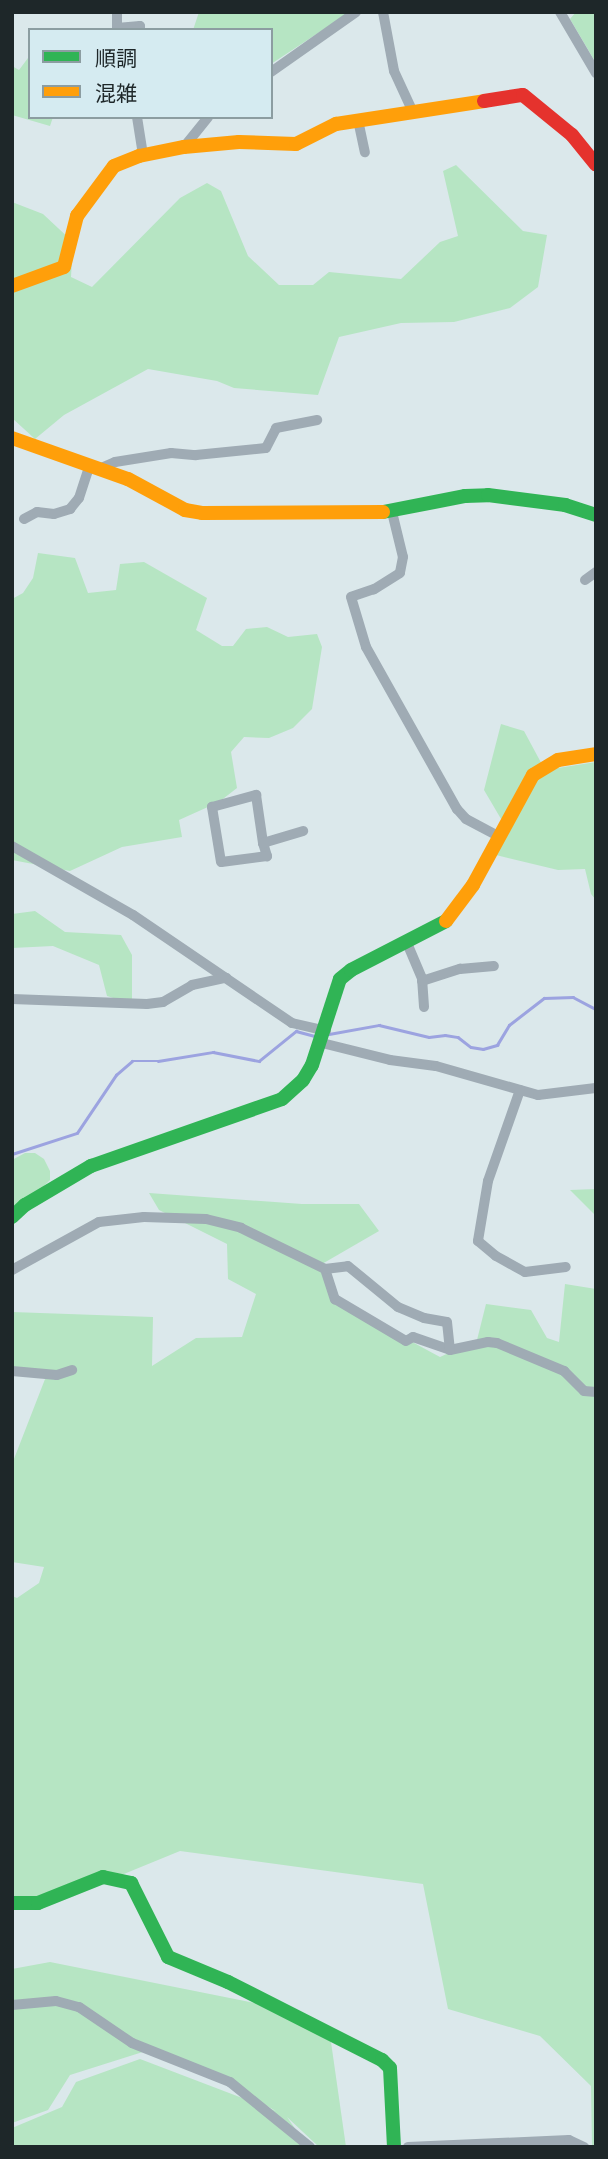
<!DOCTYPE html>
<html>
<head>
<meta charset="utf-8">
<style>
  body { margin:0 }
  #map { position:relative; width:608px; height:2159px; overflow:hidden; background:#dbe8eb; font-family:"Golos Text","Noto Sans JP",sans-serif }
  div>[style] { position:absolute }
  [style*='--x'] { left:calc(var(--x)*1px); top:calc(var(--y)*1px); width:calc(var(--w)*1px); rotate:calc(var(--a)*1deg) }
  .green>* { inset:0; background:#b6e5c3 }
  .stream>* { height:2.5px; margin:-1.25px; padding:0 1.25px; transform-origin:1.25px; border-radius:1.25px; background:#9ca3e0 }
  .street>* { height:10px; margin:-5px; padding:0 5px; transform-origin:5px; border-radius:5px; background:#9fabb4 }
  .fast>* { height:14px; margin:-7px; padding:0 7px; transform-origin:7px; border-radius:7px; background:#30b455 }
  .slow>* { height:14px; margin:-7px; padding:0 7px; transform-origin:7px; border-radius:7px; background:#ff9f0a }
  .jam>* { height:14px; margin:-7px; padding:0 7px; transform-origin:7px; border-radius:7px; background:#e5322d }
  span { translate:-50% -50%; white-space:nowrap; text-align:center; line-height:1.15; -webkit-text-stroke:5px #d5ebf1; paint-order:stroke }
  .frame { position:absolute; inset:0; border:14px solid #1e2729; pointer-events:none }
  .legend { position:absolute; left:28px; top:28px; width:245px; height:91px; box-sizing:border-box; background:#d5ebf1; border:2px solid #8c9da1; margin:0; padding:9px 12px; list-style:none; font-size:21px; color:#1e2729 }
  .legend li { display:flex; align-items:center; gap:14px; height:35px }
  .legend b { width:35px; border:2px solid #8c9da1 }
</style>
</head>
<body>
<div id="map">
  <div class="green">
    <div style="clip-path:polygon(199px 12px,350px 12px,271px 64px,271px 30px,193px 30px)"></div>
    <div style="clip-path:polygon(576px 12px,596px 12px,596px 63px,570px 19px)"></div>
    <div style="clip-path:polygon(28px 58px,30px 117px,53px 117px,50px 126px,12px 115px,12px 66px,19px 70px)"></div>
    <div style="clip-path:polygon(456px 165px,523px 231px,547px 235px,538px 287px,510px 308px,454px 322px,401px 323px,339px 337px,318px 395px,234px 388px,217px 381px,148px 369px,64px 415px,35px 439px,12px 418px,12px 202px,43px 214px,73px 242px,71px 277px,92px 287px,180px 198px,207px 183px,221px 191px,248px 256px,279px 285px,313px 285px,329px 272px,401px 279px,440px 242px,458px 236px,443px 171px)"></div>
    <div style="clip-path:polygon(38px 553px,75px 558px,88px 593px,116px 590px,120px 564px,144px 562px,207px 598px,196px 630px,222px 646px,233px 646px,246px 629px,267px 627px,288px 637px,317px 634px,322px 647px,312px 709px,293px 728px,269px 738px,244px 737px,231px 752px,237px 788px,219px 802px,179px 820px,182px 837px,122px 847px,70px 871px,12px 860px,12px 599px,23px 593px,33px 578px)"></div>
    <div style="clip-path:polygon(501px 724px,524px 731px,545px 770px,596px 762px,596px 900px,591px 894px,585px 869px,558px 870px,496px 855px,504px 824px,484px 790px)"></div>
    <div style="clip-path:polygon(35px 911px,65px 932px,121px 935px,132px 955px,132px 1004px,107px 996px,99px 965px,53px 946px,12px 948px,12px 914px)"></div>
    <div style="clip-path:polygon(25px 1153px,35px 1153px,44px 1159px,50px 1171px,50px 1180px,31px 1199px,12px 1206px,12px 1160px)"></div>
    <div style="clip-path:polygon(596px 1189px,596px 1216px,570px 1190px)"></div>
    <div style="clip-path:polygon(149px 1193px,302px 1204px,359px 1204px,379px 1231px,322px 1264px,340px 1303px,440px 1357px,477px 1340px,486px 1304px,531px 1310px,547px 1338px,559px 1342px,565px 1284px,596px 1289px,596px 2147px,592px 2147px,591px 2086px,540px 2036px,448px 2009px,423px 1884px,180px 1851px,53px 1903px,12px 1903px,12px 1596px,17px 1598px,39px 1583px,44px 1567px,12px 1562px,12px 1464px,47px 1374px,12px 1372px,12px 1312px,153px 1317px,152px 1366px,196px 1338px,242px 1337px,256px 1294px,228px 1279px,227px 1244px,159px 1210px)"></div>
    <div style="clip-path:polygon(50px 1962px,275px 2007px,331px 2042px,346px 2147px,319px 2147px,287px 2117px,308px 2147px,12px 2147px,12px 2128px,62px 2107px,76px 2082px,140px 2059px,276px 2111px,201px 2070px,149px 2050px,70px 2075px,48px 2110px,12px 2123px,12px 1969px)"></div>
  </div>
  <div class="stream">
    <div style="--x:329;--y:1034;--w:51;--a:-10.2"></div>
    <div style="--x:379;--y:1025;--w:51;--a:13.5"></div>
    <div style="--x:429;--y:1037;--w:16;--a:-7"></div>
    <div style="--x:445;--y:1035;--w:13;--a:9"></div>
    <div style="--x:458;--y:1037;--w:16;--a:38"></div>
    <div style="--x:471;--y:1047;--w:12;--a:9"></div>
    <div style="--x:483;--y:1049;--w:15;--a:-16"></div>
    <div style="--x:497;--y:1045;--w:23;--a:-59"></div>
    <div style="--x:509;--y:1025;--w:44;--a:-37.6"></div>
    <div style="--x:544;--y:998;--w:29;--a:-2"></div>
    <div style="--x:573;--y:997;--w:26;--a:28"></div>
    <div style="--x:12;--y:1154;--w:68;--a:-17.9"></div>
    <div style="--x:77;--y:1133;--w:70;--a:-56.1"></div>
    <div style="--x:116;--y:1075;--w:21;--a:-41"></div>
    <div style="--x:132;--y:1061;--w:26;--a:0"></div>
    <div style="--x:158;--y:1061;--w:56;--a:-9.3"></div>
    <div style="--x:213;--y:1052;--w:47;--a:11.1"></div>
    <div style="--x:259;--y:1061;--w:48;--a:-39"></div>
    <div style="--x:296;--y:1031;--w:20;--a:15"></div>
  </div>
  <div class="street">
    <div style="--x:117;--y:12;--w:16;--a:90"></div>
    <div style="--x:117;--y:28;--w:23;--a:-5"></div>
    <div style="--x:140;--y:26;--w:4;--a:90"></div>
    <div style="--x:383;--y:12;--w:60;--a:79.4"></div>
    <div style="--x:394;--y:71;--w:43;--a:65.2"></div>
    <div style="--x:560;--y:12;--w:71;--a:59.5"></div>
    <div style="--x:271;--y:72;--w:104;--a:-35.2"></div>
    <div style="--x:137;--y:117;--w:38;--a:81"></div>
    <div style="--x:358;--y:120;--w:33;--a:78"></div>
    <div style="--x:184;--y:147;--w:38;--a:-51"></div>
    <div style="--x:101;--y:468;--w:15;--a:-23"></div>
    <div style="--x:115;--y:462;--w:57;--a:-9.1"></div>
    <div style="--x:171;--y:453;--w:25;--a:5"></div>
    <div style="--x:196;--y:455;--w:70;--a:-5.7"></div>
    <div style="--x:266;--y:448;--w:22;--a:-63"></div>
    <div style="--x:276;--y:428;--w:42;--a:-11"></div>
    <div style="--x:392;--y:512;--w:46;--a:76.3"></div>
    <div style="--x:403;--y:557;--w:16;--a:101"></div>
    <div style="--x:400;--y:573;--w:31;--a:148"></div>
    <div style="--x:374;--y:589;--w:24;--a:161"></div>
    <div style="--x:351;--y:597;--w:52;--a:73.3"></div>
    <div style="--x:366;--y:647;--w:186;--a:60.7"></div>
    <div style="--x:457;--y:809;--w:13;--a:48"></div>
    <div style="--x:466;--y:819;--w:36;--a:28"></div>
    <div style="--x:24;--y:519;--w:15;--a:-28"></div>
    <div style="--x:37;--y:512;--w:17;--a:7"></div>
    <div style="--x:54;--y:514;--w:17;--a:-17"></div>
    <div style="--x:70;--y:509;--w:14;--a:-51"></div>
    <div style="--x:79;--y:498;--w:35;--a:-72"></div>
    <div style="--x:585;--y:580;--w:14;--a:-36"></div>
    <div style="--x:263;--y:843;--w:14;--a:73"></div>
    <div style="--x:267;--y:856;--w:46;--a:172.6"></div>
    <div style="--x:221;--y:862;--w:56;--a:-99.3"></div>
    <div style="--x:212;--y:807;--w:46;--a:-15.3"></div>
    <div style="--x:256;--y:795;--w:49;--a:81.7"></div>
    <div style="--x:263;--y:843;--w:42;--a:-16.7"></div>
    <div style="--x:12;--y:846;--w:139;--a:29.7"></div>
    <div style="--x:133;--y:915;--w:192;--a:34.2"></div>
    <div style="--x:292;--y:1023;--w:35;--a:13"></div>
    <div style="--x:407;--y:943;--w:38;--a:67"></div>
    <div style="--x:422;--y:978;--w:29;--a:86"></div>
    <div style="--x:422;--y:981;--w:40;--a:-18"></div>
    <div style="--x:460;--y:969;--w:34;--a:-5"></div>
    <div style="--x:12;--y:999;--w:135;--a:2.1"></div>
    <div style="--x:147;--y:1004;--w:16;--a:-7"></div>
    <div style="--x:163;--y:1002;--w:34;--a:-30"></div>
    <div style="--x:192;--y:985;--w:35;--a:-12"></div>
    <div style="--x:322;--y:1043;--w:70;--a:14"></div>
    <div style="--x:390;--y:1060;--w:46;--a:7.4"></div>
    <div style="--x:436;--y:1066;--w:106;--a:15.9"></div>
    <div style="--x:538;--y:1095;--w:58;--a:-6.9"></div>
    <div style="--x:520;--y:1090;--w:96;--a:109.4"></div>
    <div style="--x:488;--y:1181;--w:61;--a:99.5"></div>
    <div style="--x:478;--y:1241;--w:23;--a:40"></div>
    <div style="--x:496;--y:1256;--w:33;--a:29"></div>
    <div style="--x:525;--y:1272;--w:41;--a:-7"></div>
    <div style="--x:325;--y:1269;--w:32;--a:72"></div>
    <div style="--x:335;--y:1299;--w:82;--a:30.6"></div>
    <div style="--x:406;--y:1341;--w:8;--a:-30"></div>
    <div style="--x:413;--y:1337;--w:39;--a:19"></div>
    <div style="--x:450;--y:1350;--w:39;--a:-12"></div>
    <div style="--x:488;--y:1342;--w:9;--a:6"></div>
    <div style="--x:497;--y:1343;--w:73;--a:22.7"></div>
    <div style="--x:564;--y:1371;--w:28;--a:45"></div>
    <div style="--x:584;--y:1391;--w:12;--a:5"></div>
    <div style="--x:12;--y:1270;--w:99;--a:-28.9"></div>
    <div style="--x:99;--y:1222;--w:45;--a:-6.3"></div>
    <div style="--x:144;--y:1217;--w:62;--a:1.8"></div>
    <div style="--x:206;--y:1219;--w:36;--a:14"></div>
    <div style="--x:241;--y:1228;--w:93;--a:26"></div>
    <div style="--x:325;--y:1269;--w:23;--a:-7"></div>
    <div style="--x:348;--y:1266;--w:65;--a:39.4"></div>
    <div style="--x:398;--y:1307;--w:28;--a:23"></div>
    <div style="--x:424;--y:1318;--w:23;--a:10"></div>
    <div style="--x:447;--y:1322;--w:28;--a:84"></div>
    <div style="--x:12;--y:1371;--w:45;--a:5.1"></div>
    <div style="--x:57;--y:1375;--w:16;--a:-18"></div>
    <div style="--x:12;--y:2005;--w:44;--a:-5.2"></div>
    <div style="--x:56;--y:2001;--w:24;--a:15"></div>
    <div style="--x:79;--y:2007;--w:64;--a:34.2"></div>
    <div style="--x:132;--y:2043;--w:105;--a:21.7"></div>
    <div style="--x:230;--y:2082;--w:103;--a:39.1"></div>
    <div style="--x:408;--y:2147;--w:161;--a:-2.5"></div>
    <div style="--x:569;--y:2140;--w:17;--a:25"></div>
  </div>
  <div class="fast">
    <div style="--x:383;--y:512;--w:84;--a:-11"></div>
    <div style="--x:465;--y:496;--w:23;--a:-2"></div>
    <div style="--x:488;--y:495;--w:78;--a:7.4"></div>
    <div style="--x:565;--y:505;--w:33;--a:18"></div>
    <div style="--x:12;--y:1217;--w:18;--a:-43"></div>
    <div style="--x:25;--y:1205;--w:77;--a:-30.6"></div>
    <div style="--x:91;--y:1166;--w:202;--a:-19.3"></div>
    <div style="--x:282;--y:1099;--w:28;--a:-42"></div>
    <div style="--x:303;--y:1080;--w:17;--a:-59"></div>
    <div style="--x:312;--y:1065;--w:90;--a:-72"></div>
    <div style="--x:340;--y:979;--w:14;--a:-39"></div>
    <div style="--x:351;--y:970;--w:107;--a:-27.3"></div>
    <div style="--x:12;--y:1903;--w:26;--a:0"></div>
    <div style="--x:38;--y:1903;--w:70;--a:-21.8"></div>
    <div style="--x:103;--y:1877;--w:29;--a:12"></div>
    <div style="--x:131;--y:1883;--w:83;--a:63.4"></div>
    <div style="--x:168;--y:1957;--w:65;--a:22.6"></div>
    <div style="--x:228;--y:1982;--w:173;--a:26.9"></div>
    <div style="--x:382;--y:2060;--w:11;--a:45"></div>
    <div style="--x:390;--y:2068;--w:79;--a:87.1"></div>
  </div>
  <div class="slow">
    <div style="--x:12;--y:286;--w:55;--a:-20.1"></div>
    <div style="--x:64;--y:267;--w:53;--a:-75.7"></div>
    <div style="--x:77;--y:216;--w:62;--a:-53.5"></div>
    <div style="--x:114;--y:166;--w:27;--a:-22"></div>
    <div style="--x:139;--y:156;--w:46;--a:-11.3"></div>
    <div style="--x:184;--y:147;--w:55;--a:-5.2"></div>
    <div style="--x:239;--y:142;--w:57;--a:2"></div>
    <div style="--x:296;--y:144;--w:45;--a:-26.6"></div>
    <div style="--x:336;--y:124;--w:150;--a:-8.8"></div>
    <div style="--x:12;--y:438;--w:123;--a:19.5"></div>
    <div style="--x:128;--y:479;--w:65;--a:28.5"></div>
    <div style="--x:185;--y:510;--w:17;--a:10"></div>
    <div style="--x:202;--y:513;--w:181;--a:-0.3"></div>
    <div style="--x:446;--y:921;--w:45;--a:-53.1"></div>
    <div style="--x:473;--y:885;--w:125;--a:-61.4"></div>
    <div style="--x:533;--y:775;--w:29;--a:-31"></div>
    <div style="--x:558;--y:760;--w:38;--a:-9"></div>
  </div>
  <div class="jam">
    <div style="--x:484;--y:101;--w:39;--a:-9"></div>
    <div style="--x:523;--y:95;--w:63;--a:39.2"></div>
    <div style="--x:572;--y:135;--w:38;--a:51"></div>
  </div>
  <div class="frame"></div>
  <ul class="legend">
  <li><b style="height:9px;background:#30b455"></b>順調</li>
  <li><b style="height:9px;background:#ff9f0a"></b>混雑</li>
  </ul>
</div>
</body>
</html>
